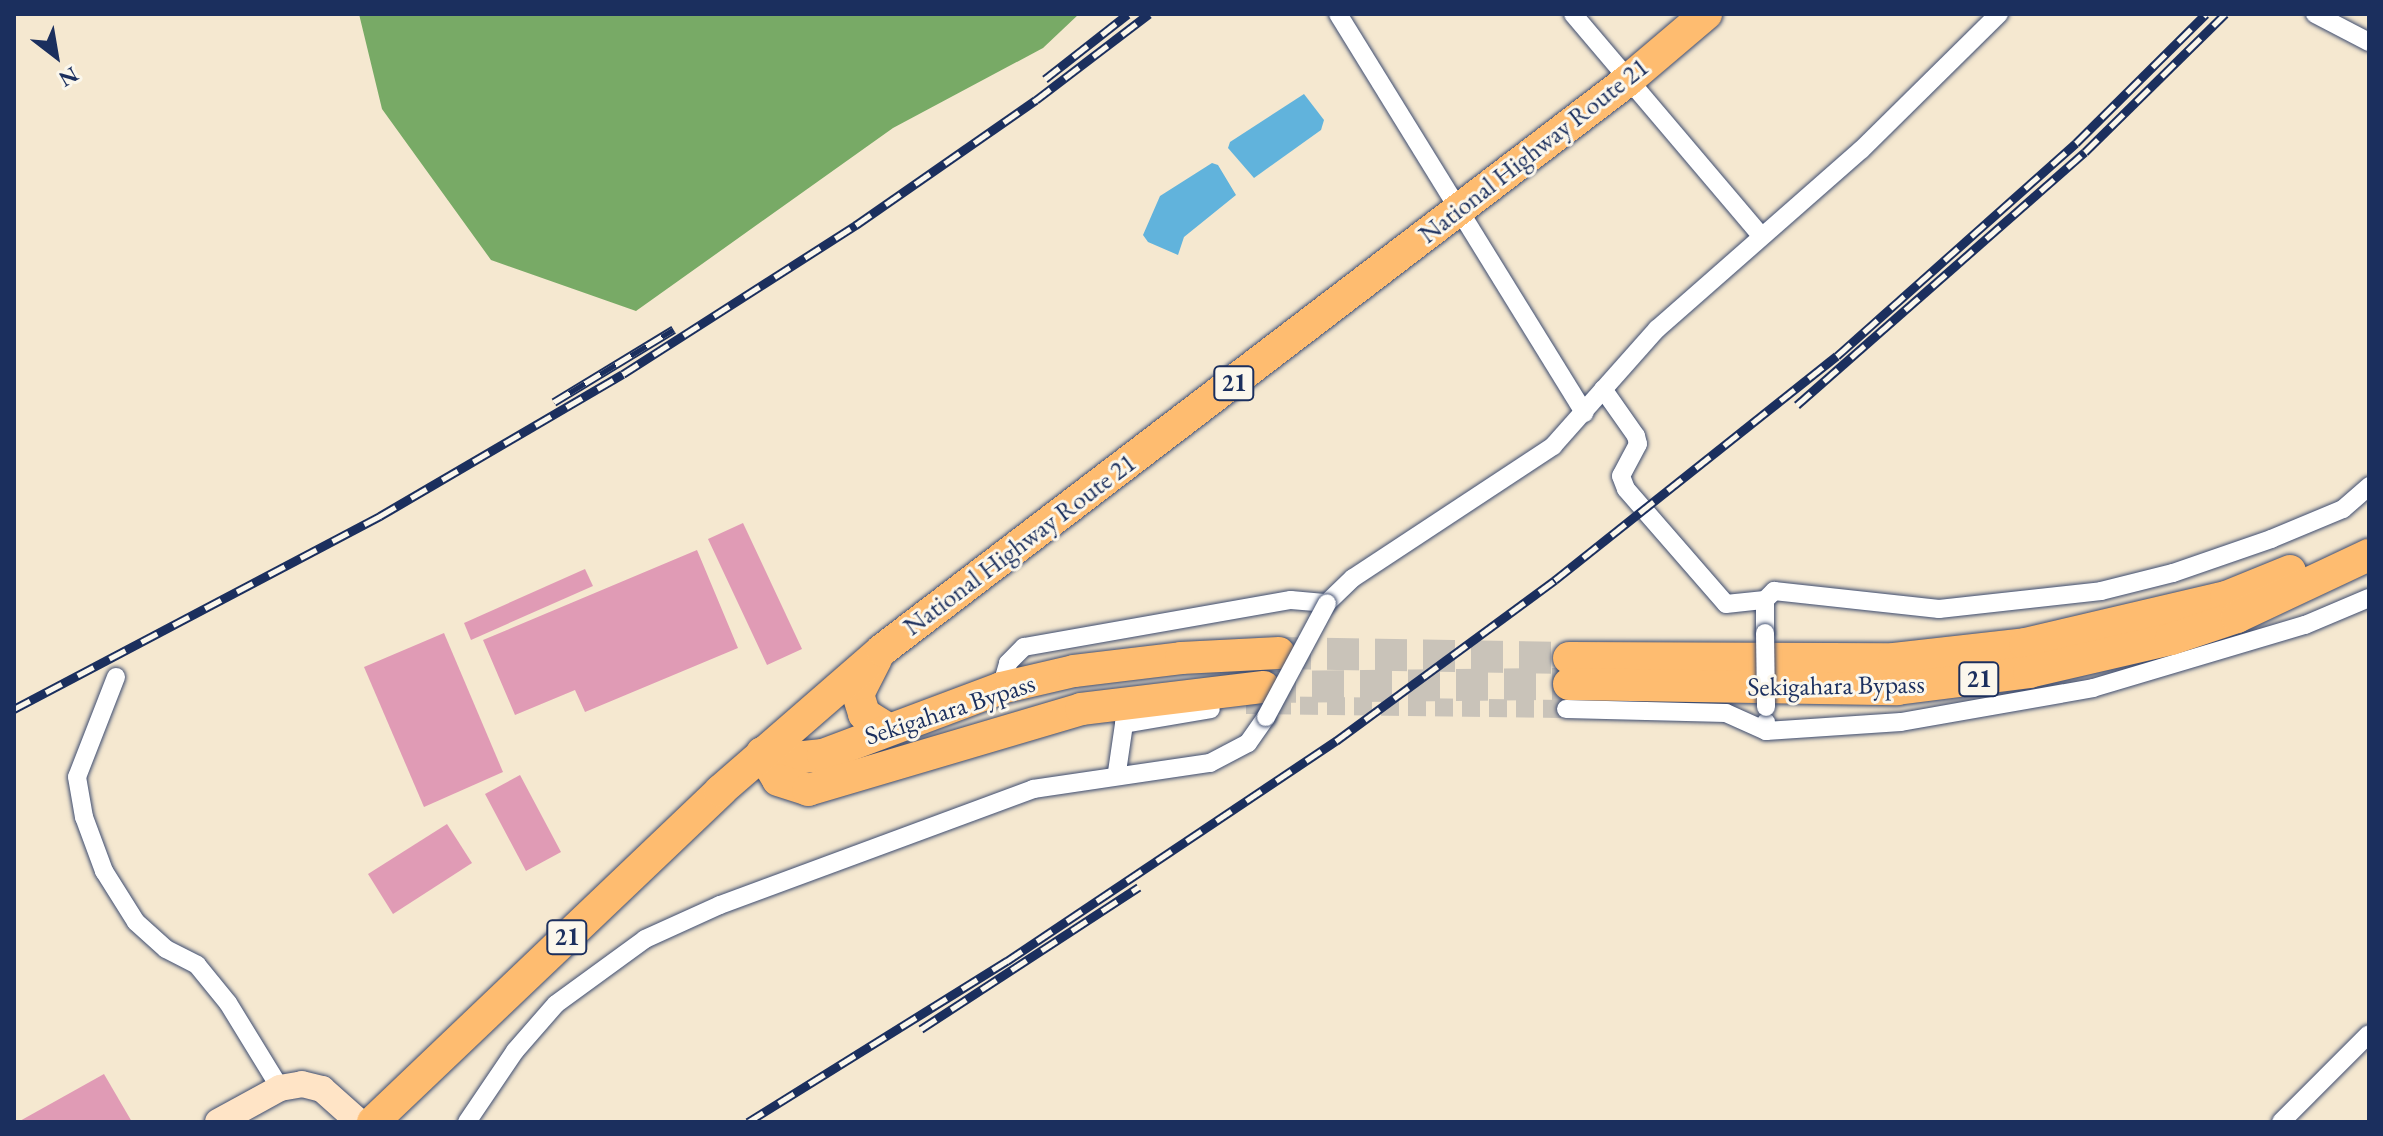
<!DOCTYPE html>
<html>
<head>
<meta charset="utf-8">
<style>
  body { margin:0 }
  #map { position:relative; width:2383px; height:1136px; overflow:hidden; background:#f5e8d0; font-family:"EB Garamond",serif }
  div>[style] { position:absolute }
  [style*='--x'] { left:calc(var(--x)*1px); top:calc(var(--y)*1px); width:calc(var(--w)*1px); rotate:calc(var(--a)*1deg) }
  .forest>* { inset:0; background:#78aa66 }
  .water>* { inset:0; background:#61b3dc }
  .building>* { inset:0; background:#e09bb5 }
  .street-tunnel>* { height:18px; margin-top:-9px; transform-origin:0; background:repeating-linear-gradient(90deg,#c9c3b9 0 18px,transparent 0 27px) }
  .highway-tunnel>* { height:32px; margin-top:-16px; transform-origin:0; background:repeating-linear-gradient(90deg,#c9c3b9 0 32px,transparent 0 48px) }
  .roads { filter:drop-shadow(0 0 2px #3c4b6f) drop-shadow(0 0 2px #3c4b6f) }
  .street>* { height:18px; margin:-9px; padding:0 9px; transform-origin:9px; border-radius:9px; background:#fff }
  .secondary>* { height:26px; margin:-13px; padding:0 13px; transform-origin:13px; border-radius:13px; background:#ffe4c6 }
  .highway>* { height:32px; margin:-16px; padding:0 16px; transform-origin:16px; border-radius:16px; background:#febc70 }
  .rail>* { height:9px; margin-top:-4.5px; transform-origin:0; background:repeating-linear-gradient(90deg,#fbf7ec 0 18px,#1b2f5e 0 36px); box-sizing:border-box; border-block:2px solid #1b2f5e }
  .bridges { filter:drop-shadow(0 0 2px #3c4b6f) drop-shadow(0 0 2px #3c4b6f) }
  .street-bridge>* { height:18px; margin:-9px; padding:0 9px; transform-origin:9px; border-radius:9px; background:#fff }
  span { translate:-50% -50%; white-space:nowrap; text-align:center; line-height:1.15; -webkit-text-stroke:6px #fbf7ec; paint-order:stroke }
  .shield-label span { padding:2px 6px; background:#fbf7ec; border:2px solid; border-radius:6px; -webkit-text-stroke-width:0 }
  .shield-label { font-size:24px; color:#1b2f5e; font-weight:700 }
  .street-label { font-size:26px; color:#1b2f5e }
  .frame { position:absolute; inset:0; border:16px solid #1b2f5e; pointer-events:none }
  .north { position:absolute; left:16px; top:16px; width:80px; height:80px; -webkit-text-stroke:6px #fbf7ec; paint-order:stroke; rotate:149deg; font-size:22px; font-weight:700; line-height:32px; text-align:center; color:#1b2f5e }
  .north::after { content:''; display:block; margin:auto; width:28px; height:36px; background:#1b2f5e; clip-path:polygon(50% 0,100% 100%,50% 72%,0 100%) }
</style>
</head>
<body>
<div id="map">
  <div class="forest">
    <div style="clip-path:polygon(359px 14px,1079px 14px,1043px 48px,893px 128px,636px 311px,491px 260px,382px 109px)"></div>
  </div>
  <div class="water">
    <div style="clip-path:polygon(1304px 94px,1324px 120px,1321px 130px,1254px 178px,1228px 148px,1230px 142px)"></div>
    <div style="clip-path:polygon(1212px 163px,1218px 165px,1236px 195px,1184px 237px,1178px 255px,1148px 242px,1143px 235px,1160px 196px)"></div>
  </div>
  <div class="building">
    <div style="clip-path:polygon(743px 523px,802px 649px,767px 665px,708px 539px)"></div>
    <div style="clip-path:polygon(697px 550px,738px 648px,585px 712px,575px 690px,515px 715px,483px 640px)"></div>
    <div style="clip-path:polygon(585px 569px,593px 586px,471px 640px,464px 623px)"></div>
    <div style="clip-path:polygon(444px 633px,503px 772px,424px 807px,364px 667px)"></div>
    <div style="clip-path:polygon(520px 775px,561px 852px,526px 871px,485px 794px)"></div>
    <div style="clip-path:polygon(447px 824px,472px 863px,393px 914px,368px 874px)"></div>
    <div style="clip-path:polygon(104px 1074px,132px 1122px,18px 1122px)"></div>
  </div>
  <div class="street-tunnel">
    <div style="--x:1246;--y:705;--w:320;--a:0.7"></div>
  </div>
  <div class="highway-tunnel">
    <div style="--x:1279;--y:653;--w:290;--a:1"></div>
    <div style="--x:1264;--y:687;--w:305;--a:-0.6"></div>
  </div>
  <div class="roads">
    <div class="street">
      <div style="--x:1338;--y:14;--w:469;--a:58.3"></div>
      <div style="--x:1573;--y:14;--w:291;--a:49.7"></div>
      <div style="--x:2315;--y:14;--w:61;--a:27.4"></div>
      <div style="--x:1603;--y:389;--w:57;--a:54.9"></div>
      <div style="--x:1636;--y:436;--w:8;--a:76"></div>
      <div style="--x:1638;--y:444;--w:36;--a:118"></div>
      <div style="--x:1621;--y:476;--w:14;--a:69"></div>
      <div style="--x:1626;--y:489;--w:152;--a:49"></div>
      <div style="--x:1726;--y:604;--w:39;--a:-6"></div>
      <div style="--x:1765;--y:633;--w:33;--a:-90"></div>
      <div style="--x:1765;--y:600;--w:13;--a:-45"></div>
      <div style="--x:1774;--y:591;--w:166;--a:6.2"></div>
      <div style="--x:1939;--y:609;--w:163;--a:-6.3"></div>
      <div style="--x:2101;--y:591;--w:74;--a:-14"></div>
      <div style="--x:2173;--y:573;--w:104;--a:-19.1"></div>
      <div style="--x:2271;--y:539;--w:78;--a:-22.6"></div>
      <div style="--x:2343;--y:509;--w:35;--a:-41"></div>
      <div style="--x:116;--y:677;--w:107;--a:111.3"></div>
      <div style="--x:77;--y:777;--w:41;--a:80.1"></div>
      <div style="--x:84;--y:817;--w:58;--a:69.7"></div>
      <div style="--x:104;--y:871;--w:60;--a:57.9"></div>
      <div style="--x:136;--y:922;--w:40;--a:42"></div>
      <div style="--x:166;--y:949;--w:35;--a:27"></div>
      <div style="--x:197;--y:965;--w:49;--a:50.8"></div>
      <div style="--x:228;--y:1003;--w:100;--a:58.5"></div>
      <div style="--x:1001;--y:688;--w:26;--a:-74"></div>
      <div style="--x:1008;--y:663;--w:23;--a:-45"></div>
      <div style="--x:1024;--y:647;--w:271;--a:-10"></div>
      <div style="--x:1291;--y:600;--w:36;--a:5"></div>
      <div style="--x:1327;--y:603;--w:36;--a:-44"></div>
      <div style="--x:1353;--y:578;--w:240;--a:-33.4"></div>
      <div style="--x:1553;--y:446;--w:157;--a:-48.4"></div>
      <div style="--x:1657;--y:329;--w:271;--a:-41.3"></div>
      <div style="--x:1861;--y:150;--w:194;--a:-44.6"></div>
      <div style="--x:1566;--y:709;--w:160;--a:1.4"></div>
      <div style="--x:1726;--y:713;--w:44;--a:24.2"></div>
      <div style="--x:1766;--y:731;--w:9;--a:-90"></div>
      <div style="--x:1766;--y:731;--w:135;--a:-3.8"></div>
      <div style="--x:1901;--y:722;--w:195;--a:-10"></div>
      <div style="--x:2093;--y:688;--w:221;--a:-16.6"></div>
      <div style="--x:2305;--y:625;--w:69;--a:-22.9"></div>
      <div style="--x:1117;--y:772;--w:49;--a:-81.7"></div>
      <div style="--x:1124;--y:724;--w:88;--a:-9.8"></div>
      <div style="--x:467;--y:1122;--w:86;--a:-55.9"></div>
      <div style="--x:515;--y:1051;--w:62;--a:-48.9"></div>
      <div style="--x:556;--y:1004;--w:110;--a:-36.1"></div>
      <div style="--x:645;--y:939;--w:82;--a:-24.4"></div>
      <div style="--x:720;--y:905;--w:334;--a:-20.3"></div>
      <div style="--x:1033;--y:789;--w:179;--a:-8.4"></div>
      <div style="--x:1210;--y:763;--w:43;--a:-27.8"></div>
      <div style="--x:1248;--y:743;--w:32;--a:-55"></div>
      <div style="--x:2281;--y:1122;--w:124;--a:-45"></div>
    </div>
    <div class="secondary">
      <div style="--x:218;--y:1122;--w:71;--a:-28.7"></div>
      <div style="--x:280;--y:1088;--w:22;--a:-10"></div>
      <div style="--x:302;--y:1084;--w:21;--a:14"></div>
      <div style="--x:322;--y:1089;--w:50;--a:41.7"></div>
    </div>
    <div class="highway">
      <div style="--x:1569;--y:658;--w:325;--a:0.2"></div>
      <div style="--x:1894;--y:659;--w:132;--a:-6.5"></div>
      <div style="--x:2025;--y:644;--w:206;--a:-13.2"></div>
      <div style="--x:2226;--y:597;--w:69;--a:-22.1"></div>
      <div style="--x:876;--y:659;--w:39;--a:117"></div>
      <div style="--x:858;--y:694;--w:21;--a:73"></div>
      <div style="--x:864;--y:714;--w:26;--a:32"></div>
      <div style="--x:1569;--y:684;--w:328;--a:0.9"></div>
      <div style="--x:1897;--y:689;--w:133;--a:-7.3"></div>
      <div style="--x:2029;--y:672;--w:146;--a:-13.1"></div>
      <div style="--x:2171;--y:639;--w:70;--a:-18.4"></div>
      <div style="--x:2237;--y:617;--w:146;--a:-25.2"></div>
      <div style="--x:762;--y:753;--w:24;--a:15"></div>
      <div style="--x:785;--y:759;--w:38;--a:-6"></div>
      <div style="--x:823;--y:755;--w:190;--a:-20.6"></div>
      <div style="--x:1001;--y:688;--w:75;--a:-13.1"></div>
      <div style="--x:1074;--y:671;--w:108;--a:-6.9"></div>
      <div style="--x:1181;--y:658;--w:98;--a:-2.9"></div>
      <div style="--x:762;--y:753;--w:31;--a:59"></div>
      <div style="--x:778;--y:780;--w:32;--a:18"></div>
      <div style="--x:808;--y:790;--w:285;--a:-16.5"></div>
      <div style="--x:1081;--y:709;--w:184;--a:-6.9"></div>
      <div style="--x:373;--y:1122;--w:480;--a:-43.6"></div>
      <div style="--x:720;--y:791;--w:215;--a:-41"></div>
      <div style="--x:882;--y:650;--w:937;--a:-37.37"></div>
      <div style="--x:1627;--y:81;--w:104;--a:-40.3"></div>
    </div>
  </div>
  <div class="rail">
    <div style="--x:1045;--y:79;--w:105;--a:-38.1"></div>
    <div style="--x:554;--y:402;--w:140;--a:-31.3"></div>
    <div style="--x:1797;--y:405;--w:383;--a:-41.3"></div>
    <div style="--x:2085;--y:152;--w:197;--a:-44.6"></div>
    <div style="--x:14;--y:709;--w:414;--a:-27.8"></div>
    <div style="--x:380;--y:516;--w:281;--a:-30.3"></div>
    <div style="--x:623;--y:374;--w:277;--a:-32.6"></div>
    <div style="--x:856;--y:225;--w:219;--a:-34.8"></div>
    <div style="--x:1036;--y:100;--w:142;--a:-37.3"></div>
    <div style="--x:921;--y:1029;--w:260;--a:-33.1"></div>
    <div style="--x:748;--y:1122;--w:305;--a:-31.9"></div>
    <div style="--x:1007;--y:961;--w:396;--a:-33.8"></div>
    <div style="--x:1336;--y:741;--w:272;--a:-36.3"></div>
    <div style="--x:1555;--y:580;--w:360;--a:-38.5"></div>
    <div style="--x:1837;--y:356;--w:320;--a:-41.7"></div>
    <div style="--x:2076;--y:143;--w:183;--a:-44.8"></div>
  </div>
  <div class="bridges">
    <div class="street-bridge">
      <div style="--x:1765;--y:633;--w:74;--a:89.2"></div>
      <div style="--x:1266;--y:717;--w:129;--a:-61.8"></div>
    </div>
  </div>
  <div class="shield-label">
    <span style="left:1234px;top:383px">21</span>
    <span style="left:1979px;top:679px">21</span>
    <span style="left:567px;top:937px">21</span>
  </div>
  <div class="street-label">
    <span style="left:1534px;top:151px;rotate:-38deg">National Highway Route 21</span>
    <span style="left:1020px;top:545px;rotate:-37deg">National Highway Route 21</span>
    <span style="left:1836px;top:686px;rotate:-1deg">Sekigahara Bypass</span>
    <span style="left:950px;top:710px;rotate:-18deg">Sekigahara Bypass</span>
  </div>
  <div class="frame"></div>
  <div class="north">N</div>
</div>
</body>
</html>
